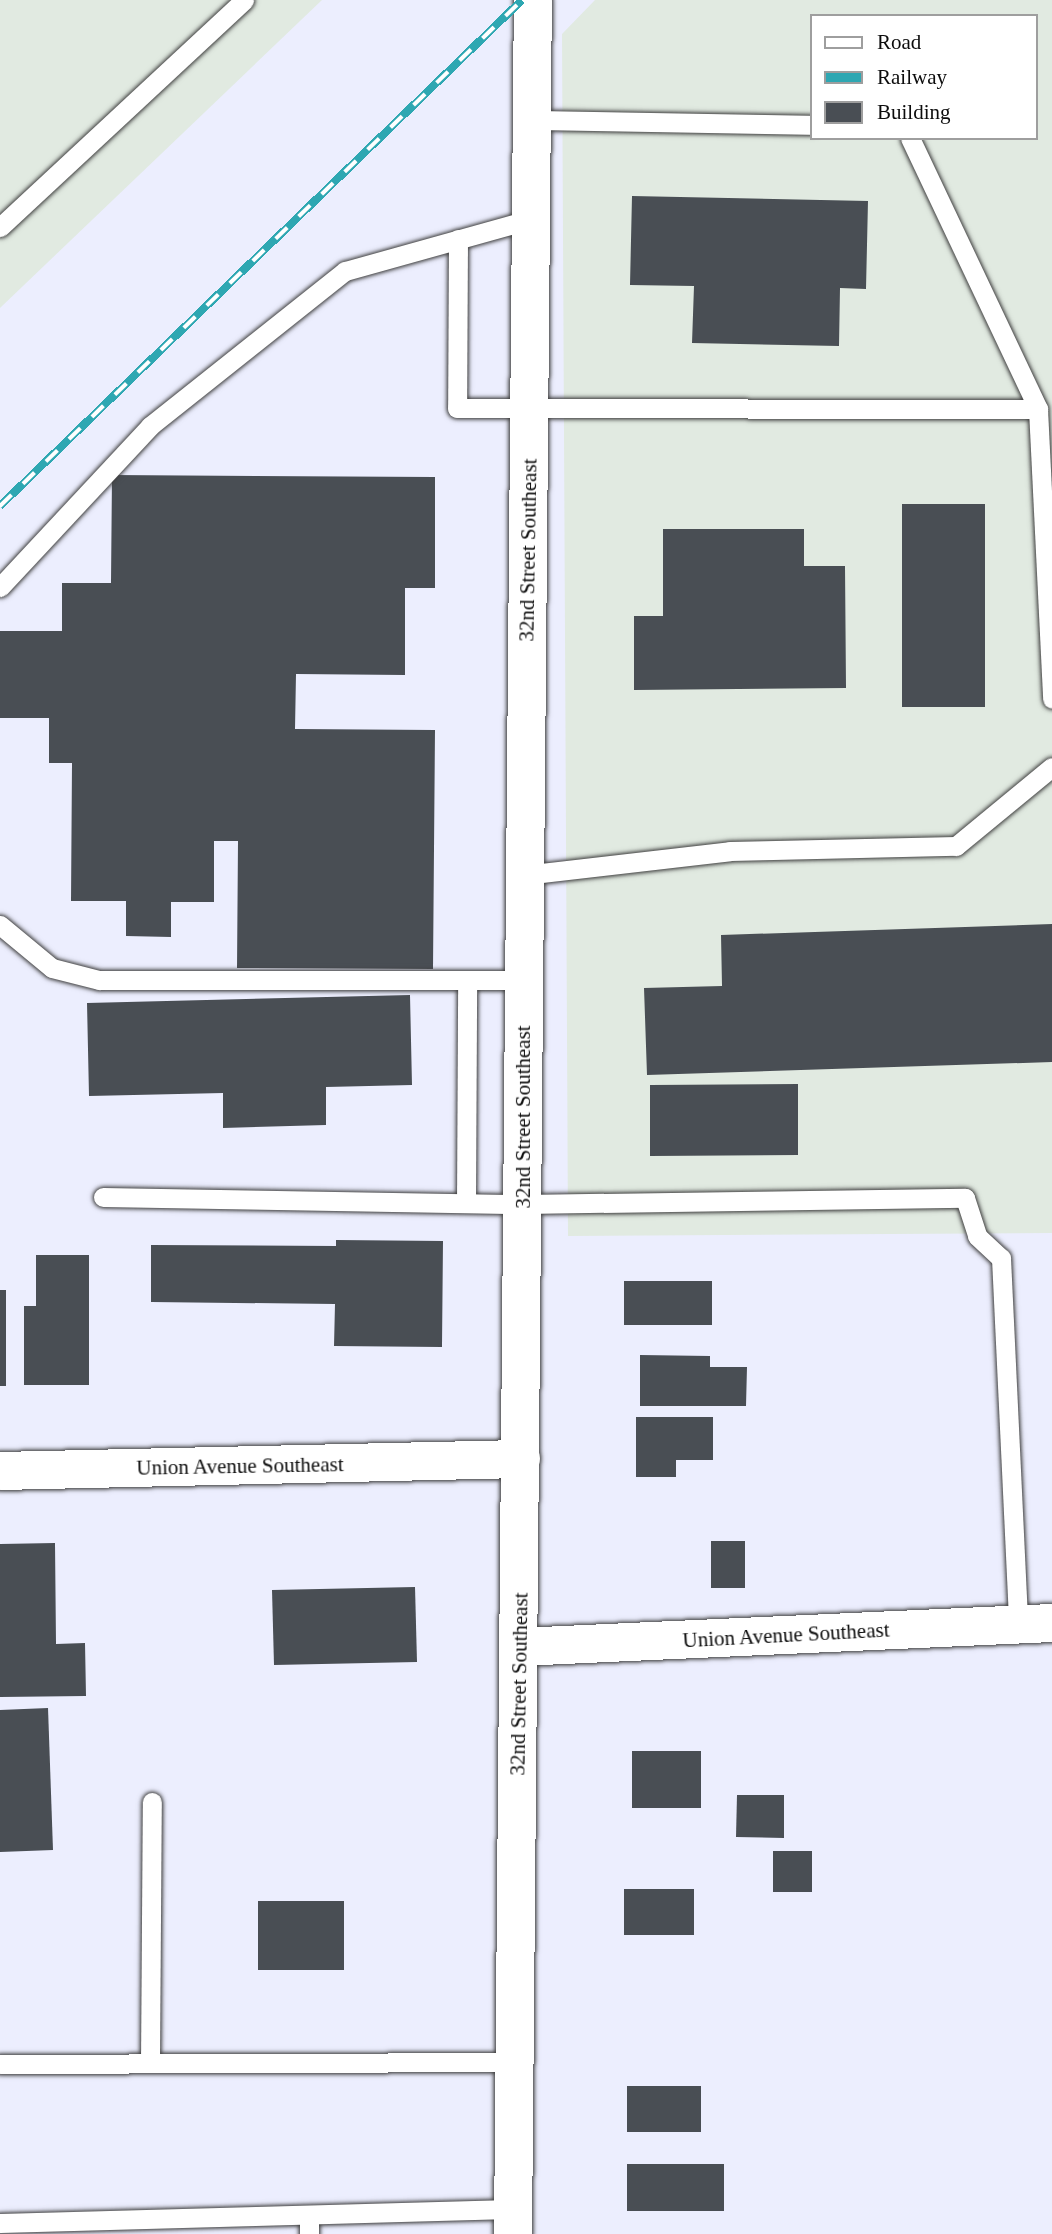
<!DOCTYPE html>
<html>
<head>
<meta charset="utf-8">
<style>
  body { margin:0 }
  #map { position:relative; width:1052px; height:2234px; overflow:hidden; background:#eceefe; font-family:Georgia,serif }
  div>[style] { position:absolute }
  [style*='--x'] { left:calc(var(--x)*1px); top:calc(var(--y)*1px); width:calc(var(--w)*1px); rotate:calc(var(--a)*1deg) }
  .industrial>* { inset:0; background:#e1eae1 }
  .building>* { inset:0; background:#494e54 }
  .roads { filter:drop-shadow(0 0 2px #3f3f3f) drop-shadow(0 0 2px #3f3f3f) }
  .service>* { height:19px; margin:-9.5px; padding:0 9.5px; transform-origin:9.5px; border-radius:9.5px; background:#fff }
  .minor>* { height:38px; margin:-19px; padding:0 19px; transform-origin:19px; border-radius:19px; background:#fff }
  .tertiary>* { height:38px; margin:-19px; padding:0 19px; transform-origin:19px; border-radius:19px; background:#fff }
  .rail>* { height:8px; margin-top:-4px; transform-origin:0; background:repeating-linear-gradient(90deg,#fff 0 16px,#2ea7b2 0 32px); box-sizing:border-box; border-block:2px solid #2ea7b2 }
  span { translate:-50% -50%; white-space:nowrap; text-align:center; line-height:1.15; -webkit-text-stroke:7px #fff; paint-order:stroke }
  .street-label { font-size:21px; color:#0c0c0c }
  .legend { position:absolute; left:810px; top:14px; width:228px; height:126px; box-sizing:border-box; background:#fff; border:2px solid #9e9e9e; margin:0; padding:9px 12px; list-style:none; font-size:21px; color:#0c0c0c }
  .legend li { display:flex; align-items:center; gap:14px; height:35px }
  .legend b { width:35px; border:2px solid #9e9e9e }
</style>
</head>
<body>
<div id="map">
  <div class="industrial">
    <div style="clip-path:polygon(0 0,322px 0,0 308px)"></div>
    <div style="clip-path:polygon(evenodd,595px 0,1052px 0,1052px 1233px,568px 1236px,562px 34px,595px 0,812px 16px,1036px 16px,1036px 138px,812px 138px,812px 16px)"></div>
  </div>
  <div class="building">
    <div style="clip-path:polygon(632px 196px,868px 201px,866px 289px,840px 288px,839px 346px,692px 343px,694px 286px,630px 285px)"></div>
    <div style="clip-path:polygon(112px 475px,435px 477px,435px 588px,405px 588px,405px 675px,296px 674px,295px 729px,435px 730px,433px 969px,237px 968px,238px 841px,214px 841px,214px 902px,171px 902px,171px 937px,126px 936px,126px 901px,71px 901px,72px 763px,49px 763px,49px 718px,0 718px,0 631px,62px 631px,62px 583px,111px 583px)"></div>
    <div style="clip-path:polygon(902px 504px,985px 504px,985px 707px,902px 707px)"></div>
    <div style="clip-path:polygon(663px 529px,804px 529px,804px 566px,845px 566px,846px 688px,634px 690px,634px 616px,663px 616px)"></div>
    <div style="clip-path:polygon(1052px 924px,1052px 1062px,647px 1075px,644px 988px,722px 986px,721px 935px)"></div>
    <div style="clip-path:polygon(410px 995px,412px 1085px,326px 1087px,326px 1125px,223px 1128px,223px 1093px,89px 1096px,87px 1003px)"></div>
    <div style="clip-path:polygon(798px 1084px,798px 1155px,650px 1156px,650px 1085px)"></div>
    <div style="clip-path:polygon(336px 1240px,443px 1241px,442px 1347px,334px 1346px,335px 1304px,151px 1302px,151px 1245px,336px 1246px)"></div>
    <div style="clip-path:polygon(36px 1255px,89px 1255px,89px 1385px,24px 1385px,24px 1306px,36px 1306px)"></div>
    <div style="clip-path:polygon(624px 1281px,712px 1281px,712px 1325px,624px 1325px)"></div>
    <div style="clip-path:polygon(0 1290px,6px 1290px,6px 1386px,0 1386px)"></div>
    <div style="clip-path:polygon(640px 1355px,710px 1356px,710px 1367px,747px 1367px,746px 1406px,640px 1406px)"></div>
    <div style="clip-path:polygon(636px 1417px,713px 1417px,713px 1460px,676px 1460px,676px 1477px,636px 1477px)"></div>
    <div style="clip-path:polygon(711px 1541px,745px 1541px,745px 1588px,711px 1588px)"></div>
    <div style="clip-path:polygon(55px 1543px,56px 1644px,85px 1643px,86px 1696px,0 1697px,0 1544px)"></div>
    <div style="clip-path:polygon(415px 1587px,417px 1662px,274px 1665px,272px 1590px)"></div>
    <div style="clip-path:polygon(48px 1708px,53px 1850px,0 1852px,0 1710px)"></div>
    <div style="clip-path:polygon(632px 1751px,701px 1751px,701px 1808px,632px 1808px)"></div>
    <div style="clip-path:polygon(737px 1795px,784px 1795px,784px 1838px,736px 1837px)"></div>
    <div style="clip-path:polygon(773px 1851px,812px 1851px,812px 1892px,773px 1892px)"></div>
    <div style="clip-path:polygon(624px 1889px,694px 1889px,694px 1935px,624px 1935px)"></div>
    <div style="clip-path:polygon(258px 1901px,344px 1901px,344px 1970px,258px 1970px)"></div>
    <div style="clip-path:polygon(627px 2086px,701px 2086px,701px 2132px,627px 2132px)"></div>
    <div style="clip-path:polygon(627px 2164px,724px 2164px,724px 2211px,627px 2211px)"></div>
  </div>
  <div class="roads">
    <div class="service">
      <div style="--x:532;--y:120;--w:280;--a:1"></div>
      <div style="--x:910;--y:138;--w:300;--a:64.7"></div>
      <div style="--x:1038;--y:409;--w:290;--a:87.2"></div>
      <div style="--x:0;--y:227;--w:333;--a:-42.9"></div>
      <div style="--x:458;--y:239;--w:169;--a:90.3"></div>
      <div style="--x:457;--y:408;--w:581;--a:0.1"></div>
      <div style="--x:0;--y:587;--w:220;--a:-47"></div>
      <div style="--x:150;--y:426;--w:249;--a:-38.5"></div>
      <div style="--x:345;--y:271;--w:193;--a:-15.6"></div>
      <div style="--x:524;--y:875;--w:207;--a:-6.6"></div>
      <div style="--x:730;--y:851;--w:226;--a:-1.3"></div>
      <div style="--x:956;--y:846;--w:124;--a:-39.5"></div>
      <div style="--x:0;--y:925;--w:67;--a:39.6"></div>
      <div style="--x:52;--y:968;--w:49;--a:14.3"></div>
      <div style="--x:99;--y:980;--w:425;--a:0"></div>
      <div style="--x:103;--y:1197;--w:420;--a:1"></div>
      <div style="--x:523;--y:1204;--w:442;--a:-0.8"></div>
      <div style="--x:965;--y:1198;--w:40;--a:72"></div>
      <div style="--x:977;--y:1236;--w:33;--a:43"></div>
      <div style="--x:1001;--y:1258;--w:366;--a:87.3"></div>
      <div style="--x:466;--y:1203;--w:223;--a:-89.7"></div>
      <div style="--x:150;--y:2063;--w:261;--a:-89.6"></div>
      <div style="--x:0;--y:2064;--w:515;--a:-0.22"></div>
      <div style="--x:309;--y:2215;--w:19;--a:90"></div>
      <div style="--x:0;--y:2223;--w:514;--a:-1.56"></div>
    </div>
    <div class="minor">
      <div style="--x:0;--y:1471;--w:521;--a:-1.32"></div>
      <div style="--x:519;--y:1647;--w:534;--a:-2.58"></div>
    </div>
    <div class="tertiary">
      <div style="--x:513;--y:2234;--w:2234;--a:-89.49"></div>
    </div>
  </div>
  <div class="rail">
    <div style="--x:0;--y:506;--w:727;--a:-44.11"></div>
  </div>
  <div class="street-label">
    <span style="left:528px;top:550px;rotate:-89deg">32nd Street Southeast</span>
    <span style="left:523px;top:1117px;rotate:-90deg">32nd Street Southeast</span>
    <span style="left:240px;top:1466px;rotate:-1deg">Union Avenue Southeast</span>
    <span style="left:786px;top:1635px;rotate:-3deg">Union Avenue Southeast</span>
    <span style="left:519px;top:1684px;rotate:-89deg">32nd Street Southeast</span>
  </div>
  <ul class="legend">
  <li><b style="height:9px;background:#fff"></b>Road</li>
  <li><b style="height:9px;background:#2ea7b2"></b>Railway</li>
  <li><b style="height:19px;background:#494e54"></b>Building</li>
  </ul>
</div>
</body>
</html>
